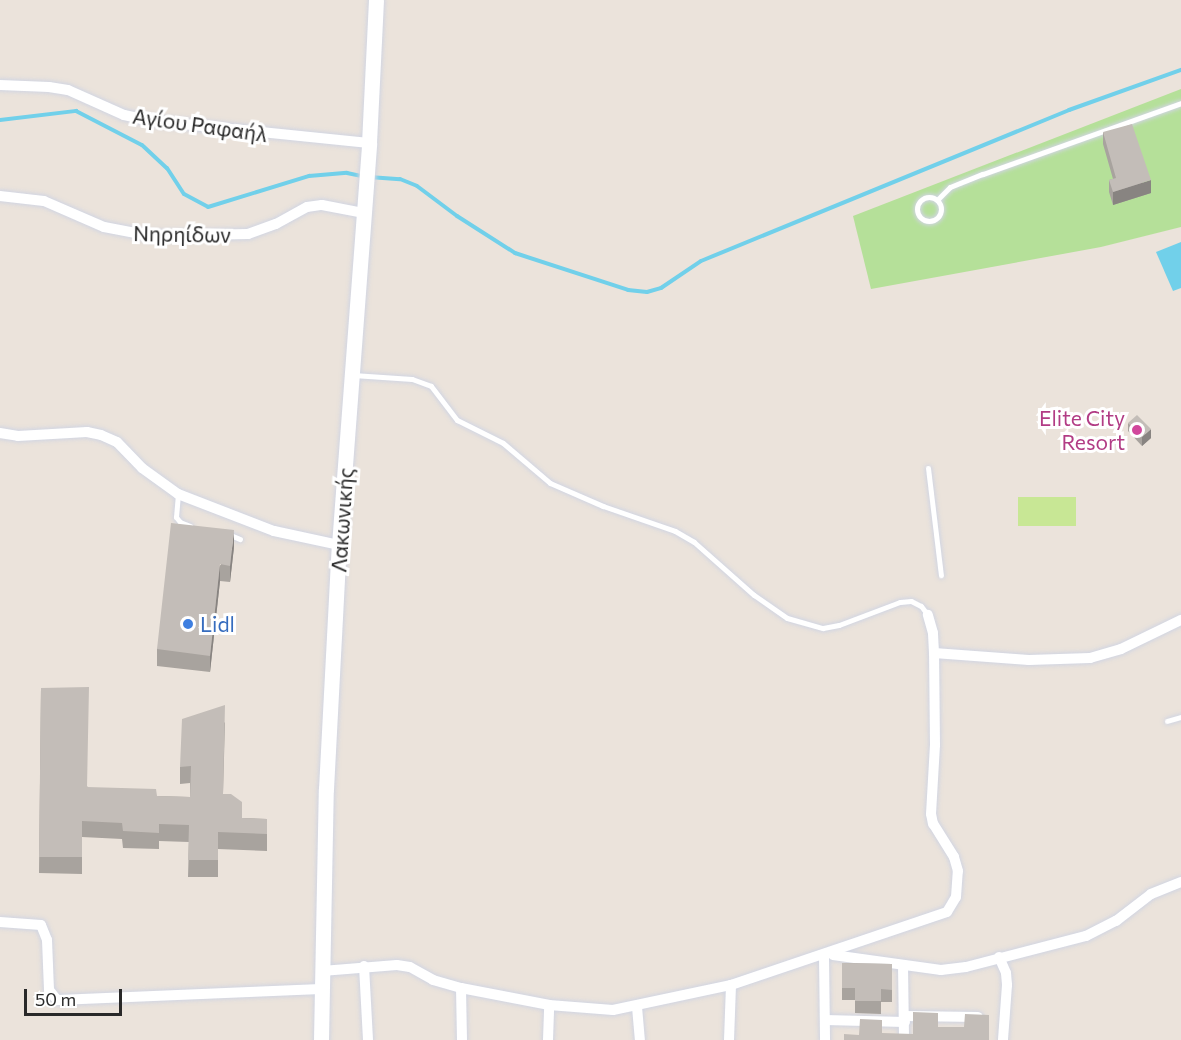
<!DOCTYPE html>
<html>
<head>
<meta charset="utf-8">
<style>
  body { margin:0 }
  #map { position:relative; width:1181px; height:1040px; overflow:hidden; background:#ebe3db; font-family:Commissioner,sans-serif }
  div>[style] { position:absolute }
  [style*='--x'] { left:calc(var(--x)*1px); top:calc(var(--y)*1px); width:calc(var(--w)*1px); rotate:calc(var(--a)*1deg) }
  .green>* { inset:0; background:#b5e099 }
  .pitch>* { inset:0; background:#c8e795 }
  .water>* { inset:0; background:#71d0ea }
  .stream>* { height:4px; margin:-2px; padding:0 2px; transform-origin:2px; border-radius:2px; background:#71d0ea }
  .roads { filter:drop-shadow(0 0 2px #d1d5e2) drop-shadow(0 0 2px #d1d5e2) }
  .service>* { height:5px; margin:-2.5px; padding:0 2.5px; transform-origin:2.5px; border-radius:2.5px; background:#fff }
  .service>.ring { margin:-2.5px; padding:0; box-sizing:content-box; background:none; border:5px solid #fff; border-radius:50% }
  .minor>* { height:10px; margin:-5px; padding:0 5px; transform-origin:5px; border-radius:5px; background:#fff }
  .secondary>* { height:15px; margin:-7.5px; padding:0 7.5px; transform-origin:7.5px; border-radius:7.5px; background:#fff }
  .wall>* { inset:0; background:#a8a39e }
  .shaded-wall>* { inset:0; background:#888481 }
  .building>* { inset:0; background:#c3bdb8 }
  .dots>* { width:16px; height:16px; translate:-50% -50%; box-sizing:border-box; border:3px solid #fff; border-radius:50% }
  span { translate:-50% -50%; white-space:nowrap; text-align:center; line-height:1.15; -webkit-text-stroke:6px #fff; paint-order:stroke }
  .street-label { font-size:21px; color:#292929 }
  .hotel-label { font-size:21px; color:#b23c85 }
  .right { translate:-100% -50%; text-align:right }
  .shop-label { font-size:21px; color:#366cbe }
  .left { translate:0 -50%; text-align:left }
  .scale { position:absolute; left:24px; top:989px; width:98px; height:27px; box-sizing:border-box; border:3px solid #292929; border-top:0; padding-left:8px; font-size:18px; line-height:21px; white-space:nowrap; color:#292929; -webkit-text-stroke:4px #fff; paint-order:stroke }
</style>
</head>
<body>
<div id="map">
  <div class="green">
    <div style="clip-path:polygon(1181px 89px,1181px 227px,1101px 247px,871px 289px,853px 216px)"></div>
  </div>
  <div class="pitch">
    <div style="clip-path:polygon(1018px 497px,1076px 497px,1076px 526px,1018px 526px)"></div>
  </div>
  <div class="water">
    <div style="clip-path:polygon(1181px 242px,1181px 288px,1173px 291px,1156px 252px)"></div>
  </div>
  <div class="stream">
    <div style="--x:0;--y:120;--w:77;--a:-6.8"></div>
    <div style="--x:76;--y:111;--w:74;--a:27.3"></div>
    <div style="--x:142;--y:145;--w:34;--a:43"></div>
    <div style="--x:167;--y:168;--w:31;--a:57"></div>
    <div style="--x:184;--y:194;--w:27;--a:28"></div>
    <div style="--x:208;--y:207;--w:106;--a:-17.1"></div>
    <div style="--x:309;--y:176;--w:38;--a:-5"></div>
    <div style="--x:347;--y:173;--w:14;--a:12"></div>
    <div style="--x:369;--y:177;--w:31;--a:4"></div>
    <div style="--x:400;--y:179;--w:18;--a:22"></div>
    <div style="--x:417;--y:186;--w:50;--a:36.9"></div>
    <div style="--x:457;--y:216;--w:69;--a:32.5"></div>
    <div style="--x:515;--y:253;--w:119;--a:18.1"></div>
    <div style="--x:628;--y:290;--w:19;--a:6"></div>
    <div style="--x:647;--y:292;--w:15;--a:-16"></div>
    <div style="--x:661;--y:288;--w:48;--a:-34"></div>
    <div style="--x:701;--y:261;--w:398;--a:-22.3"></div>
    <div style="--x:1069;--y:110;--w:119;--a:-19.7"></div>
  </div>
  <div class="roads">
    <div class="service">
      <div class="ring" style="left:917px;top:197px;width:19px;height:19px"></div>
      <div style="--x:937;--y:200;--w:18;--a:-45"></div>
      <div style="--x:950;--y:187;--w:35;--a:-22"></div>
      <div style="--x:983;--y:174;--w:210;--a:-19.7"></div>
      <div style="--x:353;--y:375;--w:59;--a:3.9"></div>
      <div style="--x:412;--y:379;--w:20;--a:20"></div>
      <div style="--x:431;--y:386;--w:43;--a:52.6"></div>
      <div style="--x:457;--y:420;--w:51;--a:26.6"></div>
      <div style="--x:503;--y:443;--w:62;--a:40.4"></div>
      <div style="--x:550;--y:483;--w:58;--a:23.5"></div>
      <div style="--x:603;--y:506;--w:76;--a:19.1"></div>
      <div style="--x:675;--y:531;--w:22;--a:30"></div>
      <div style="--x:694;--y:542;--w:80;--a:41.5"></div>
      <div style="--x:754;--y:595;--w:40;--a:34.9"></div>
      <div style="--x:787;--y:618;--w:37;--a:16"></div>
      <div style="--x:823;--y:628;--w:16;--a:-11"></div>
      <div style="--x:839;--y:625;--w:65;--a:-20.7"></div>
      <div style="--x:900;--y:602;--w:11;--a:-5"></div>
      <div style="--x:911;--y:601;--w:11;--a:27"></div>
      <div style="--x:921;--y:606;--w:11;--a:52"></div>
      <div style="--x:928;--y:468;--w:108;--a:83.1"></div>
      <div style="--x:178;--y:494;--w:23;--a:95"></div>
      <div style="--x:176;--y:517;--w:6;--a:51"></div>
      <div style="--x:180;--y:522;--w:11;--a:22"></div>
      <div style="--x:228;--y:534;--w:13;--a:23"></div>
      <div style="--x:1167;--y:721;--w:15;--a:-16"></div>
    </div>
    <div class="minor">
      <div style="--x:0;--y:85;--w:49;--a:2.3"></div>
      <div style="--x:49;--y:87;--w:19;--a:9"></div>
      <div style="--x:68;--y:90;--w:61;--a:24.1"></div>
      <div style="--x:124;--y:115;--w:30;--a:12"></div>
      <div style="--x:153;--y:121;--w:217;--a:5.8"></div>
      <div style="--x:0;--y:196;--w:44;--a:6.5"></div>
      <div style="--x:44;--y:201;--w:65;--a:23.4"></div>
      <div style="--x:104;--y:227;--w:48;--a:10.8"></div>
      <div style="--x:151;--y:236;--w:97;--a:-1.2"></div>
      <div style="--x:248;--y:234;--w:30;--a:-20"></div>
      <div style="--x:276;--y:224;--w:35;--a:-29"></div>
      <div style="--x:307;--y:207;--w:15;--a:-8"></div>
      <div style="--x:322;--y:205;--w:43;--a:10.8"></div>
      <div style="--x:0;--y:433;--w:18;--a:9"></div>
      <div style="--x:18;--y:436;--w:69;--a:-3.3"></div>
      <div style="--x:87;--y:432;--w:14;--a:12"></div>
      <div style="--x:101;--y:435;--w:17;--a:24"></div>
      <div style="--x:117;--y:442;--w:36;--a:46"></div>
      <div style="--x:142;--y:468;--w:44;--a:35.8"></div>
      <div style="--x:178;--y:494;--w:103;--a:21.1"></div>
      <div style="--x:274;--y:531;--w:66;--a:12.2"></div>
      <div style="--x:934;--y:653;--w:95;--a:4.2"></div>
      <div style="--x:1029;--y:660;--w:61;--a:-1.9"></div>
      <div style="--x:1090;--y:658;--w:32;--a:-16"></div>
      <div style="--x:1121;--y:649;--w:67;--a:-25.8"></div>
      <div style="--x:0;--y:922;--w:41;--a:4.2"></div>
      <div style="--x:41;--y:925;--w:16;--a:68"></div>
      <div style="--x:47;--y:940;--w:50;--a:87.7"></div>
      <div style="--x:49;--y:990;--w:13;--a:51"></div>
      <div style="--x:57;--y:1000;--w:265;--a:-2.4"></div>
      <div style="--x:824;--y:955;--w:85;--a:89.3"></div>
      <div style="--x:833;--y:955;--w:109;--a:7.9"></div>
      <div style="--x:941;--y:970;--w:25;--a:-7"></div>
      <div style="--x:966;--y:967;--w:124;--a:-14.5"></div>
      <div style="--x:1086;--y:936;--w:34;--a:-27"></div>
      <div style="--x:1116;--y:921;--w:44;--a:-37.6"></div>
      <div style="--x:1151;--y:894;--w:32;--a:-22"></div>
      <div style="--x:999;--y:957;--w:17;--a:66"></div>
      <div style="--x:1006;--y:973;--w:12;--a:85"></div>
      <div style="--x:1007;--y:985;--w:55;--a:94.2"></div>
      <div style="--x:903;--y:965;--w:75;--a:89.2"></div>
      <div style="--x:364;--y:966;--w:74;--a:86.9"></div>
      <div style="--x:322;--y:971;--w:75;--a:-4.6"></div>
      <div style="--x:397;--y:965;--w:13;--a:9"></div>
      <div style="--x:410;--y:967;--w:26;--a:29"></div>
      <div style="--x:433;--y:980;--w:29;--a:16"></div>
      <div style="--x:461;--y:988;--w:90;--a:10.9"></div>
      <div style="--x:549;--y:1005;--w:64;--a:4.5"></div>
      <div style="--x:613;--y:1010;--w:121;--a:-12"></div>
      <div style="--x:731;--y:985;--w:228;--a:-18.7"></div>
      <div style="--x:947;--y:912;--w:17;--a:-59"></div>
      <div style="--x:956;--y:897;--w:26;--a:-86"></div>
      <div style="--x:958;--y:871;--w:15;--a:-106"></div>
      <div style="--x:954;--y:857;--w:39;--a:-122"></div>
      <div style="--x:933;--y:824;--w:10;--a:-101"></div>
      <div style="--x:931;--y:814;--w:69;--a:-86.7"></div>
      <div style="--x:935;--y:745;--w:92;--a:-90.6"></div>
      <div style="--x:934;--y:653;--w:20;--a:-93"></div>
      <div style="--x:933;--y:633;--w:19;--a:-106"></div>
      <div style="--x:461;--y:988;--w:52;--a:88.9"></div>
      <div style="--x:637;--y:1007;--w:33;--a:85"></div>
      <div style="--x:905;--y:1016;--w:73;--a:0.8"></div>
      <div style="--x:825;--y:1020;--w:80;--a:1.4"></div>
      <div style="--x:548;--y:1040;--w:35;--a:-88"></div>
      <div style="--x:729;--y:1040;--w:55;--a:-87.9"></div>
    </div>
    <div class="secondary">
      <div style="--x:321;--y:1040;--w:251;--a:-88.9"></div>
      <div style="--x:326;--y:789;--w:244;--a:-87"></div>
      <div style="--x:339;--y:545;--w:403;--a:-85.7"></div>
      <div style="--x:369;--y:143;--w:143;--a:-87.2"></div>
    </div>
  </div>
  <div class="wall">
    <div style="clip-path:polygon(1103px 132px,1151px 193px,1113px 205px,1109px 192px,1109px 180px,1113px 179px,1103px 144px)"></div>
    <div style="clip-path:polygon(1128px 423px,1151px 438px,1142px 446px,1128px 431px)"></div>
    <div style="clip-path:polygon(234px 547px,230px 582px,220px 581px,210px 672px,157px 666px,157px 649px)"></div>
    <div style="clip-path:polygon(41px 688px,88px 788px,157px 796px,190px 797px,190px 783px,180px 784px,180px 767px,225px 722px,223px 794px,242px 818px,267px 819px,267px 851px,218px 849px,218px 877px,188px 877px,189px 842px,159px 841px,159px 849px,123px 848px,122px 839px,82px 837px,82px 874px,39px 873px)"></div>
    <div style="clip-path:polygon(842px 963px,892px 964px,892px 1002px,881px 1002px,881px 1014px,855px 1013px,855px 1000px,842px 1000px)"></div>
  </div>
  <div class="shaded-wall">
    <div style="clip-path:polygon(1151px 180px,1151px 193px,1113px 205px,1113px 192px)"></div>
    <div style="clip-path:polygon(1151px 429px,1151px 438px,1142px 446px,1142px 437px)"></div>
    <div style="clip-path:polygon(234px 530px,234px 547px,230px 582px,230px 566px)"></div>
    <div style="clip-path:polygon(220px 564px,220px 581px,210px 672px,210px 656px)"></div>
  </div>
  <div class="building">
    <div style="clip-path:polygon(1132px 124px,1151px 180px,1113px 192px,1109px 180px,1116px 178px,1103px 132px)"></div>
    <div style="clip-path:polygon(1137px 415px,1151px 429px,1142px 437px,1128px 423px)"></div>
    <div style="clip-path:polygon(171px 523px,234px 530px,230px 566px,220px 564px,210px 656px,157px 649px)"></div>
    <div style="clip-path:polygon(89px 687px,87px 787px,156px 789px,157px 796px,190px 797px,191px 766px,180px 767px,182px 719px,225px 705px,223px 794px,231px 794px,242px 802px,242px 818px,267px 819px,267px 834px,218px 832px,218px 860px,188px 860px,189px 825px,159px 824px,159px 833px,123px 831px,122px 823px,82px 821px,82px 857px,39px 857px,41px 688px)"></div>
    <div style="clip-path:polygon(842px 963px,892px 964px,892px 990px,881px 989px,881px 1001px,855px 1001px,855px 988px,842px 988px)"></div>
    <div style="clip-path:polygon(913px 1012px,938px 1013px,938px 1027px,964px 1027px,965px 1014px,989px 1015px,989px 1040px,844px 1040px,844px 1034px,859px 1035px,860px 1019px,882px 1020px,882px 1033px,913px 1034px)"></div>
  </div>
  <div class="dots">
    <div style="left:1137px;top:430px;background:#d1479c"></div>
    <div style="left:188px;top:624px;background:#3f7fe0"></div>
  </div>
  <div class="street-label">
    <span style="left:200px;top:125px;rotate:8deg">Αγίου Ραφαήλ</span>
    <span style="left:182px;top:234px;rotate:1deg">Νηρηίδων</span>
    <span style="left:342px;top:520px;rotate:-86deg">Λακωνικής</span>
  </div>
  <div class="hotel-label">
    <span class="right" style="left:1125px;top:430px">Elite City<br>Resort</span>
  </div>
  <div class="shop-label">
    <span class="left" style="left:200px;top:624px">Lidl</span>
  </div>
  <div class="scale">50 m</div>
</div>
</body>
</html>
